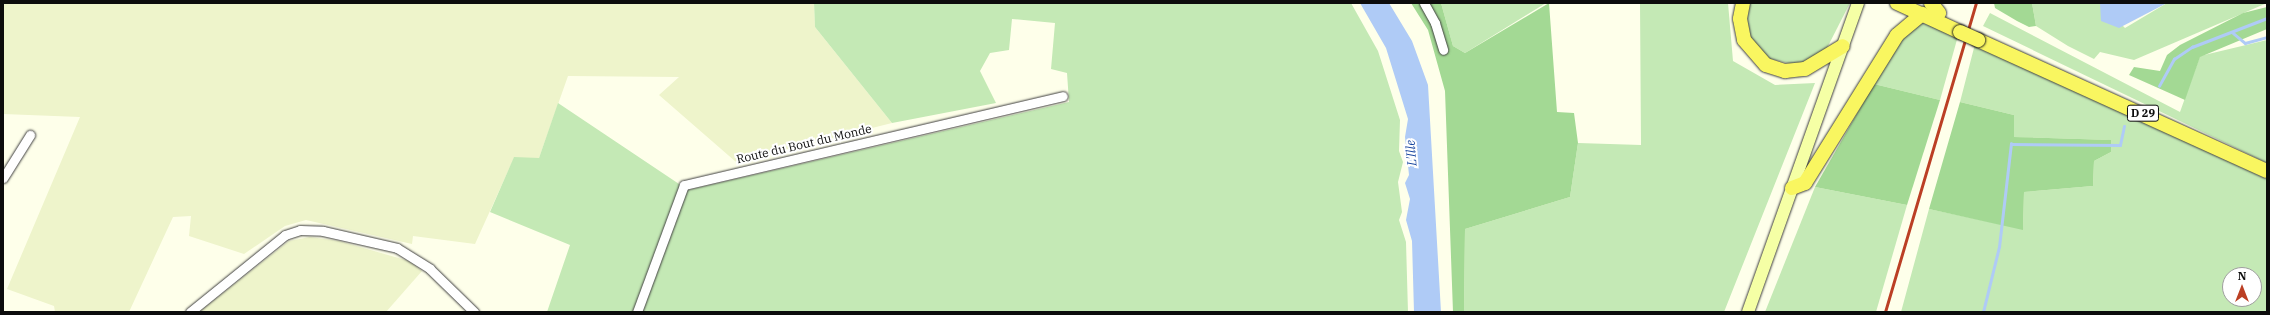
<!DOCTYPE html>
<html>
<head>
<meta charset="utf-8">
<style>
  body { margin:0 }
  #map { position:relative; width:2270px; height:315px; overflow:hidden; background:#feffea; font-family:"IBM Plex Serif",serif }
  div>[style] { position:absolute }
  [style*='--x'] { left:calc(var(--x)*1px); top:calc(var(--y)*1px); width:calc(var(--w)*1px); rotate:calc(var(--a)*1deg) }
  .farmland>* { inset:0; background:#eef4cb }
  .green>* { inset:0; background:#c4e9b5 }
  .forest>* { inset:0; background:#a3d994 }
  .water>* { inset:0; background:#afcbf6 }
  .stream>* { height:2.5px; margin:-1.25px; padding:0 1.25px; transform-origin:1.25px; border-radius:1.25px; background:#afcbf6 }
  .roads { filter:drop-shadow(0 0 1px #3f3f3f) drop-shadow(0 0 1px #3f3f3f) }
  .street>* { height:9px; margin:-4.5px; padding:0 4.5px; transform-origin:4.5px; border-radius:4.5px; background:#fff }
  .secondary>* { height:12px; margin:-6px; padding:0 6px; transform-origin:6px; border-radius:6px; background:#f5ffa5 }
  .primary>* { height:14px; margin:-7px; padding:0 7px; transform-origin:7px; border-radius:7px; background:#f9f660 }
  .rail>* { height:2.5px; margin:-1.25px; padding:0 1.25px; transform-origin:1.25px; border-radius:1.25px; background:#bb3f24 }
  .bridges { filter:drop-shadow(0 0 1px #1d1d1d) drop-shadow(0 0 1px #1d1d1d) }
  .primary-bridge>* { height:14px; margin:-7px; padding:0 7px; transform-origin:7px; border-radius:7px; background:#f9f660 }
  span { translate:-50% -50%; white-space:nowrap; text-align:center; line-height:1.15; -webkit-text-stroke:4px #fff; paint-order:stroke }
  .shield-label span { padding:1px 3px; background:#fff; border:1px solid; border-radius:3px; -webkit-text-stroke-width:0 }
  .shield-label { font-size:11px; color:#0c0c0c; font-weight:700 }
  .street-label { font-size:12px; color:#0c0c0c }
  .water-label { font-size:13px; color:#15439d; font-style:italic }
  .frame { position:absolute; inset:0; border:4px solid #0c0c0c; pointer-events:none }
  .north { position:absolute; left:2222px; top:267px; width:40px; height:40px; box-sizing:border-box; background:#fff; border:1px solid #9e9e9e; border-radius:50%; rotate:0deg; font-size:11px; font-weight:700; line-height:16px; text-align:center; color:#0c0c0c }
  .north::after { content:''; display:block; margin:auto; width:14px; height:18px; background:#bb3f24; clip-path:polygon(50% 0,100% 100%,50% 72%,0 100%) }
</style>
</head>
<body>
<div id="map">
  <div class="farmland">
    <div style="clip-path:polygon(3px 3px,814px 3px,815px 27px,892px 123px,736px 162px,659px 95px,679px 77px,568px 76px,539px 158px,514px 158px,475px 244px,413px 236px,412px 244px,306px 220px,285px 226px,244px 254px,189px 236px,191px 216px,173px 217px,129px 312px,55px 312px,54px 306px,7px 289px,80px 117px,3px 114px)"></div>
    <div style="clip-path:polygon(310px 237px,339px 241px,409px 261px,422px 271px,386px 312px,199px 312px,289px 241px)"></div>
  </div>
  <div class="green">
    <div style="clip-path:polygon(814px 3px,1351px 3px,1378px 51px,1400px 120px,1399px 151px,1403px 162px,1398px 182px,1402px 212px,1399px 220px,1406px 242px,1408px 312px,547px 312px,570px 245px,490px 212px,514px 157px,539px 158px,558px 103px,688px 190px,1069px 102px,1067px 73px,1051px 69px,1055px 23px,1012px 19px,1009px 50px,990px 53px,980px 71px,996px 103px,892px 123px,815px 27px)"></div>
    <div style="clip-path:polygon(1441px 3px,1546px 3px,1465px 53px,1453px 46px)"></div>
    <div style="clip-path:polygon(1640px 3px,1728px 3px,1733px 61px,1775px 85px,1815px 83px,1724px 312px,1464px 312px,1465px 229px,1570px 197px,1578px 143px,1641px 145px)"></div>
    <div style="clip-path:polygon(1749px 3px,1850px 3px,1827px 48px,1812px 60px,1797px 65px,1762px 57px,1751px 45px,1747px 30px)"></div>
    <div style="clip-path:polygon(2032px 3px,2100px 3px,2125px 28px,2167px 3px,2267px 3px,2134px 60px,2100px 52px,2094px 59px,2068px 46px,2036px 26px)"></div>
    <div style="clip-path:polygon(1990px 13px,2180px 112px,2200px 56px,2267px 40px,2267px 163px,1983px 26px)"></div>
    <div style="clip-path:polygon(1920px 22px,1958px 36px,1940px 100px,1874px 84px,1901px 38px)"></div>
    <div style="clip-path:polygon(evenodd,1975px 44px,2267px 179px,2267px 312px,1901px 312px,1929px 209px,2023px 229px,2024px 192px,2093px 186px,2094px 161px,2111px 152px,2110px 140px,2014px 137px,2014px 115px,1960px 102px,1975px 44px,2230px 275px,2254px 275px,2254px 299px,2230px 299px,2230px 275px)"></div>
    <div style="clip-path:polygon(1815px 187px,1907px 205px,1876px 312px,1765px 312px)"></div>
  </div>
  <div class="forest">
    <div style="clip-path:polygon(1411px 3px,1441px 3px,1453px 46px,1465px 53px,1549px 3px,1557px 112px,1574px 113px,1578px 143px,1570px 197px,1465px 229px,1464px 312px,1453px 312px,1445px 91px,1428px 30px)"></div>
    <div style="clip-path:polygon(1994px 3px,2032px 3px,2036px 26px,2029px 27px,2017px 21px,1995px 8px)"></div>
    <div style="clip-path:polygon(2267px 7px,2267px 29px,2200px 57px,2185px 100px,2129px 75px,2134px 67px,2160px 71px,2167px 55px,2180px 45px,2243px 13px)"></div>
    <div style="clip-path:polygon(1874px 84px,1940px 100px,1907px 205px,1815px 187px)"></div>
    <div style="clip-path:polygon(1960px 102px,2014px 115px,2014px 137px,2111px 140px,2111px 152px,2094px 161px,2093px 186px,2024px 192px,2023px 230px,1929px 209px)"></div>
  </div>
  <div class="water">
    <div style="clip-path:polygon(1360px 3px,1389px 3px,1412px 41px,1428px 85px,1441px 312px,1414px 312px,1412px 241px,1406px 220px,1410px 199px,1405px 183px,1409px 175px,1405px 137px,1408px 119px,1386px 48px)"></div>
    <div style="clip-path:polygon(2100px 3px,2167px 3px,2119px 28px,2101px 21px)"></div>
  </div>
  <div class="stream">
    <div style="--x:2232;--y:32;--w:17;--a:40"></div>
    <div style="--x:2245;--y:43;--w:23;--a:-15"></div>
    <div style="--x:2159;--y:86;--w:31;--a:-61"></div>
    <div style="--x:2174;--y:59;--w:22;--a:-34"></div>
    <div style="--x:2192;--y:47;--w:80;--a:-21.1"></div>
    <div style="--x:1983;--y:312;--w:67;--a:-76.2"></div>
    <div style="--x:1999;--y:247;--w:104;--a:-83.4"></div>
    <div style="--x:2011;--y:144;--w:109;--a:0.5"></div>
    <div style="--x:2120;--y:145;--w:19;--a:-78"></div>
  </div>
  <div class="roads">
    <div class="street">
      <div style="--x:1424;--y:3;--w:23;--a:61"></div>
      <div style="--x:1435;--y:23;--w:28;--a:73"></div>
      <div style="--x:3;--y:178;--w:51;--a:-57.9"></div>
      <div style="--x:190;--y:312;--w:122;--a:-39"></div>
      <div style="--x:285;--y:235;--w:16;--a:-18"></div>
      <div style="--x:300;--y:230;--w:23;--a:2"></div>
      <div style="--x:323;--y:231;--w:76;--a:12.9"></div>
      <div style="--x:397;--y:248;--w:39;--a:32"></div>
      <div style="--x:430;--y:269;--w:62;--a:44.3"></div>
      <div style="--x:637;--y:312;--w:135;--a:-69.7"></div>
      <div style="--x:684;--y:185;--w:389;--a:-13.2"></div>
    </div>
    <div class="secondary">
      <div style="--x:1748;--y:312;--w:328;--a:-70.4"></div>
    </div>
    <div class="primary">
      <div style="--x:1743;--y:3;--w:16;--a:101"></div>
      <div style="--x:1740;--y:19;--w:21;--a:79"></div>
      <div style="--x:1744;--y:40;--w:33;--a:49"></div>
      <div style="--x:1766;--y:65;--w:20;--a:18"></div>
      <div style="--x:1785;--y:71;--w:20;--a:-6"></div>
      <div style="--x:1805;--y:69;--w:44;--a:-31.2"></div>
      <div style="--x:1897;--y:3;--w:69;--a:24.7"></div>
      <div style="--x:1931;--y:3;--w:13;--a:51"></div>
      <div style="--x:1978;--y:40;--w:317;--a:24.4"></div>
      <div style="--x:1792;--y:188;--w:14;--a:-21"></div>
      <div style="--x:1805;--y:183;--w:174;--a:-58.1"></div>
      <div style="--x:1897;--y:35;--w:33;--a:-40"></div>
    </div>
  </div>
  <div class="rail">
    <div style="--x:1885;--y:312;--w:322;--a:-73.6"></div>
  </div>
  <div class="bridges">
    <div class="primary-bridge">
      <div style="--x:1960;--y:32;--w:20;--a:24"></div>
    </div>
  </div>
  <div class="shield-label">
    <span style="left:2143px;top:113px">D 29</span>
  </div>
  <div class="street-label">
    <span style="left:804px;top:144px;rotate:-13deg">Route du Bout du Monde</span>
  </div>
  <div class="water-label">
    <span style="left:1412px;top:153px;rotate:-94deg">L'Ille</span>
  </div>
  <div class="frame"></div>
  <div class="north">N</div>
</div>
</body>
</html>
